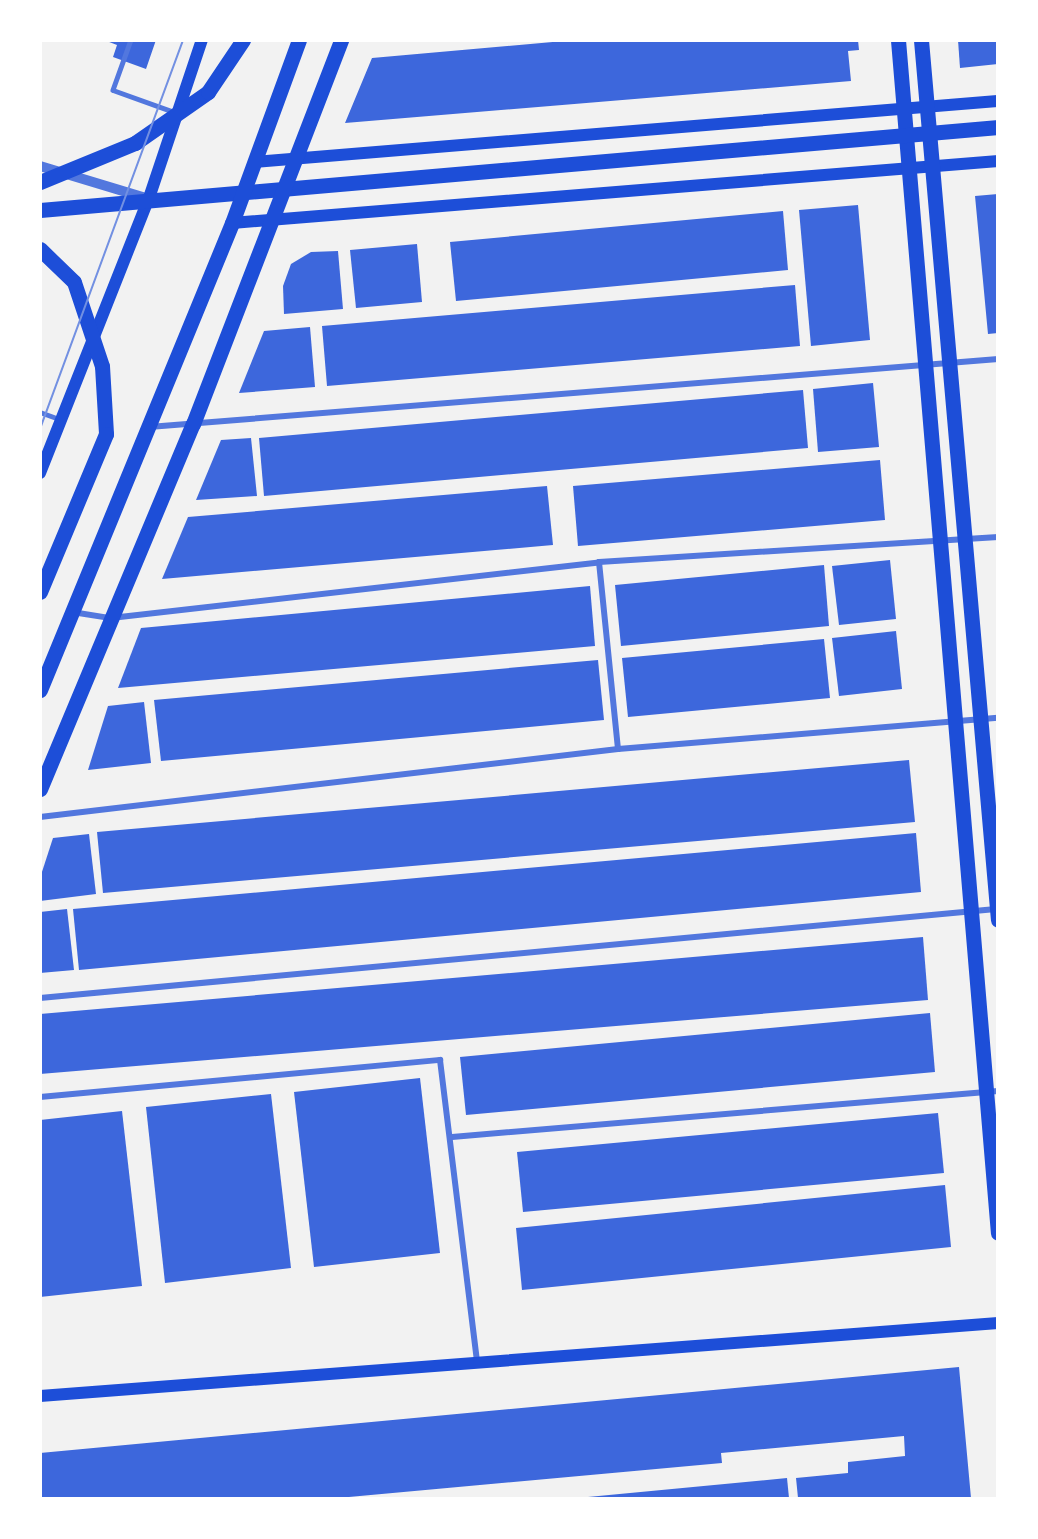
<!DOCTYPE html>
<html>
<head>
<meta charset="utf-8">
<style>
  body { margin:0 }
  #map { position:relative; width:1038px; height:1539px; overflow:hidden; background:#f2f2f2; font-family:Helvetica,sans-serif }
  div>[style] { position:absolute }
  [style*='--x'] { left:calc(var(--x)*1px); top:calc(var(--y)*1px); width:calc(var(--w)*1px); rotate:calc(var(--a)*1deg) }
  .building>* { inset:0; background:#3d67dc }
  .service>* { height:4.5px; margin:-2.25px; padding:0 2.25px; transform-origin:2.25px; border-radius:2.25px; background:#5277de }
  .minor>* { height:6px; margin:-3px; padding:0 3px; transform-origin:3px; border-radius:3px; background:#5277de }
  .tertiary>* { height:10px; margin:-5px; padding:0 5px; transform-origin:5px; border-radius:5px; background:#5277de }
  .secondary>* { height:12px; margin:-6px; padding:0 6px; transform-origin:6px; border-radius:6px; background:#1d4ed8 }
  .primary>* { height:15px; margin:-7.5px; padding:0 7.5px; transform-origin:7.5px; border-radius:7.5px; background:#1d4ed8 }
  .tram>* { height:1.5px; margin:-0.75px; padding:0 0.75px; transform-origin:0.75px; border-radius:0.75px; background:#7290e2 }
  span { translate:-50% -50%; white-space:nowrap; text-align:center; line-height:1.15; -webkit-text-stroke:6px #fff; paint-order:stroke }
  .frame { position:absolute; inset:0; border:42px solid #fff; pointer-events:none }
</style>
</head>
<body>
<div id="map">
  <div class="building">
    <div style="clip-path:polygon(104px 40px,156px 40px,146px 69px,113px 57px,117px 45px)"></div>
    <div style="clip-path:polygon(575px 40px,858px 40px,859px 50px,848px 51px,851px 81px,345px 123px,372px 58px)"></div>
    <div style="clip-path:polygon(958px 40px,998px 40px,998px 64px,960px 68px)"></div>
    <div style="clip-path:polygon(998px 194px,998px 333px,988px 334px,975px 196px)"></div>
    <div style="clip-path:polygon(858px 205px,870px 340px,811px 346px,799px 210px)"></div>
    <div style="clip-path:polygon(783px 211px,788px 270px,456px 301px,450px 242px)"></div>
    <div style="clip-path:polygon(417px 244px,422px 302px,356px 308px,350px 250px)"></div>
    <div style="clip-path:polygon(338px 251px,343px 309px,284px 314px,283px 286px,291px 264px,311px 252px)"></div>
    <div style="clip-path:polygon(795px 285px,800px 346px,327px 386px,322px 326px)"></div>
    <div style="clip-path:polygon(310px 327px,315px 387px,239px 393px,264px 331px)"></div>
    <div style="clip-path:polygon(873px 383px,879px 447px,818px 452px,813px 389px)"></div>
    <div style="clip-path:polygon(803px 390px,808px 448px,264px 496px,259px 438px)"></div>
    <div style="clip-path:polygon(251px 438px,257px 496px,196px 500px,221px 440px)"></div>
    <div style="clip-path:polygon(880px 460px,885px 520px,578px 546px,573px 486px)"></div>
    <div style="clip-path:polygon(547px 486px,553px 545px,162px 579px,188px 517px)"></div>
    <div style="clip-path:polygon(890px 560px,896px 619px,839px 625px,832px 566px)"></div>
    <div style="clip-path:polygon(824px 565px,829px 626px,621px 646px,615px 585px)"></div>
    <div style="clip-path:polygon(590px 586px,595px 646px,118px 688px,141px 628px)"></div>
    <div style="clip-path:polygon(896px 631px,902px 689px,839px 696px,832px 638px)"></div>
    <div style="clip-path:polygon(824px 639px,830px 698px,628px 717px,622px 658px)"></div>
    <div style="clip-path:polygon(598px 660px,604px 720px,161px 761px,154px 700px)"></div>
    <div style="clip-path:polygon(144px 702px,151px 763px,88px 770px,108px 706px)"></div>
    <div style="clip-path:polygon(909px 760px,915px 822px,103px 893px,97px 832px)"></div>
    <div style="clip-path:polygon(916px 833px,921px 892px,79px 970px,73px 909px)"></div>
    <div style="clip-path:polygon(89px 834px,96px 894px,40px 901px,40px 878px,53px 838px)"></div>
    <div style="clip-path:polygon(67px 909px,74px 970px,40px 973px,40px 912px)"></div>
    <div style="clip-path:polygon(923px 937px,928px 1000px,40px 1074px,40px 1014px)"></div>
    <div style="clip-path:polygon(930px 1013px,935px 1072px,466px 1115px,460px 1057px)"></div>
    <div style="clip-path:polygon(420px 1078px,440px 1253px,314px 1267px,294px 1092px)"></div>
    <div style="clip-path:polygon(271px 1094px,291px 1268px,165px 1283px,146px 1107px)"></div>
    <div style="clip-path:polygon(122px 1111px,142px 1286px,40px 1297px,40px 1120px)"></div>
    <div style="clip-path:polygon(938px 1113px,944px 1173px,523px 1212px,517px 1152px)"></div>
    <div style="clip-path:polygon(945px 1185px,951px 1247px,522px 1290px,516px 1228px)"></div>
    <div style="clip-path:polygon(959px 1367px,971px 1498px,798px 1498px,796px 1478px,848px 1473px,848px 1462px,905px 1456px,904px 1436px,721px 1453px,722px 1463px,338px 1498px,40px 1498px,40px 1453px)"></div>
    <div style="clip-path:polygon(787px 1478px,789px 1498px,588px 1498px,588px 1497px)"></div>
  </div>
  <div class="service">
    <div style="--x:131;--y:40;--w:53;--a:109.8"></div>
    <div style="--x:113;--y:90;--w:65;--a:19.8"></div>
    <div style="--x:40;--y:412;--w:20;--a:20"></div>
  </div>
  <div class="minor">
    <div style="--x:149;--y:427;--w:852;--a:-4.58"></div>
    <div style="--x:599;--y:562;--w:188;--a:84.2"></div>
    <div style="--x:72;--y:612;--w:39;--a:9"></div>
    <div style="--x:111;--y:618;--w:491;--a:-6.5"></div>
    <div style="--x:599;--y:562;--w:400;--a:-3.6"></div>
    <div style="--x:40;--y:817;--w:582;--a:-6.71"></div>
    <div style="--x:618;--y:749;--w:381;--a:-4.7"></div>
    <div style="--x:40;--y:998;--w:960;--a:-5.32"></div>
    <div style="--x:40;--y:1097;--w:402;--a:-5.3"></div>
    <div style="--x:440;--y:1060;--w:304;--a:83"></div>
    <div style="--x:452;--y:1137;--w:548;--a:-4.82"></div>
  </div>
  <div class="tertiary">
    <div style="--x:40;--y:166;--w:108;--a:16.8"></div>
  </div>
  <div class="secondary">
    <div style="--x:254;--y:162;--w:746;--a:-4.69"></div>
    <div style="--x:232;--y:223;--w:769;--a:-4.63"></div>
    <div style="--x:40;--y:473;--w:296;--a:-68.4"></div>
    <div style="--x:149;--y:198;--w:167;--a:-71.5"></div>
    <div style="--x:40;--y:1396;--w:961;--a:-4.36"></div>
  </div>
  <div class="primary">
    <div style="--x:898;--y:40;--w:1197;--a:85.21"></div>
    <div style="--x:921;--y:40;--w:883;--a:85"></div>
    <div style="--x:40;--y:182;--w:103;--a:-22.3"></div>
    <div style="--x:135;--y:143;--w:89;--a:-34.9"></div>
    <div style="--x:208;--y:92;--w:63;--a:-56.1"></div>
    <div style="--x:40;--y:210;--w:962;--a:-4.95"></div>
    <div style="--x:40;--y:249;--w:47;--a:44.1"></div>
    <div style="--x:74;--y:282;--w:89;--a:71.6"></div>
    <div style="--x:102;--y:366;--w:68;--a:86.6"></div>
    <div style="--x:106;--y:434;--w:171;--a:112.7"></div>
    <div style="--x:40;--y:690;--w:505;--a:-67.65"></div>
    <div style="--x:232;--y:223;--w:195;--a:-69.9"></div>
    <div style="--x:40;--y:789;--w:396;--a:-67.3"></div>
    <div style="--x:193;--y:424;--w:412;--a:-68.9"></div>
  </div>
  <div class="tram">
    <div style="--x:40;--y:429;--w:414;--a:-69.8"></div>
  </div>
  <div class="frame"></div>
</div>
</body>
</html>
